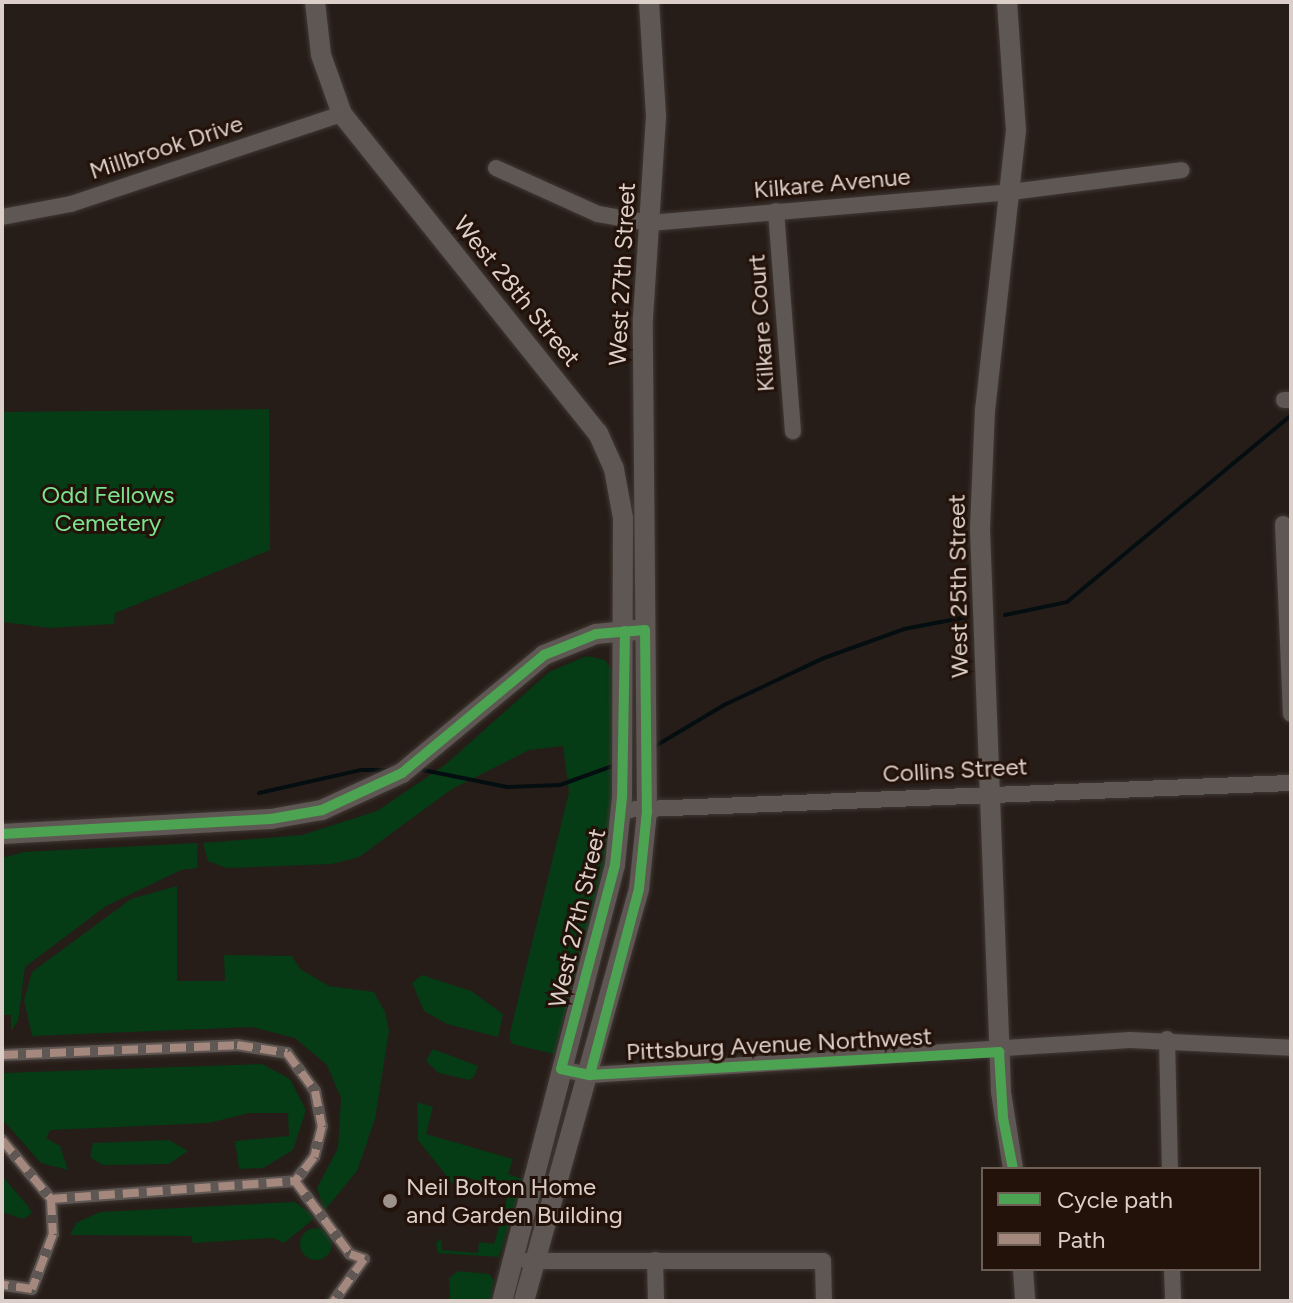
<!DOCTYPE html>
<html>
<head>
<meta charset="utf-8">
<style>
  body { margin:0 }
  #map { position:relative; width:1293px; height:1303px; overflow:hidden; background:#271d18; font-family:Figtree,sans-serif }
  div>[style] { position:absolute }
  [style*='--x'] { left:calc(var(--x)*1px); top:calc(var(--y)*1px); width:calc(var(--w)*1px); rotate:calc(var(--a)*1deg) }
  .green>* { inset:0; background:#053b15 }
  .round { border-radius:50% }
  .stream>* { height:4px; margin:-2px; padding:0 2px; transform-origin:2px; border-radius:2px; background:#040e11 }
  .roads { filter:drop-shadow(0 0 2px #403834) drop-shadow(0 0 2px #403834) }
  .pedestrian>* { height:12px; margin:-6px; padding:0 6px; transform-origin:6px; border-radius:6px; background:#5f5753 }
  .minor>* { height:16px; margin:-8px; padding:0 8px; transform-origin:8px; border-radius:8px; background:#5f5753 }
  .tertiary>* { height:20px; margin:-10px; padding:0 10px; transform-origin:10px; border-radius:10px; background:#5f5753 }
  .quiet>* { height:8px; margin-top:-4px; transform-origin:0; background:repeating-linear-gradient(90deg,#a5887d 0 16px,transparent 0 24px) }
  .cycleway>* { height:10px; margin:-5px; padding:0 5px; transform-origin:5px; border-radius:5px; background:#4ca352 }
  .dots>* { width:22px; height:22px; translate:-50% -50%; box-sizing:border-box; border:4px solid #231209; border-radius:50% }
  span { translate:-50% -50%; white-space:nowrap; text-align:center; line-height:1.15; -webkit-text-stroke:6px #231209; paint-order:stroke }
  .street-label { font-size:24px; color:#dccfc9 }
  .park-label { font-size:24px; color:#7de390 }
  .poi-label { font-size:24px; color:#dccfc9 }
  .left { translate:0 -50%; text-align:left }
  .frame { position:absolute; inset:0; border:4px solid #dccfc9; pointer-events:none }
  .legend { position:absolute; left:981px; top:1167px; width:280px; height:104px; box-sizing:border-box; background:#231209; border:2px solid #6d5e56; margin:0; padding:10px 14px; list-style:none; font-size:24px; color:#dccfc9 }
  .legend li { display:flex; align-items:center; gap:16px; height:40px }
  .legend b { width:40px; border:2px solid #6d5e56 }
</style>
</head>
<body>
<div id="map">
  <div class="green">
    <div style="clip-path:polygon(269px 409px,270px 550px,115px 613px,114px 624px,50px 628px,2px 622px,2px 412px)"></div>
    <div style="clip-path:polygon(586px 656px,605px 660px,614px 673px,615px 799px,608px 859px,554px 1054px,512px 1044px,509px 1037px,569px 792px,563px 746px,529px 750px,452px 789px,359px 857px,332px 864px,227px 868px,208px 861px,203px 843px,302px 835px,377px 811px,445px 765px,549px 672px)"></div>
    <div style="clip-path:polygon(198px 843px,197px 868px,181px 870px,106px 906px,25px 967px,18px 1021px,11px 1031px,11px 1015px,2px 1015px,2px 858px,24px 852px)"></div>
    <div style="clip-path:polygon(177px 886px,177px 981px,225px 981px,224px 955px,292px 956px,300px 969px,329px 986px,374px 992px,385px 1012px,389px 1031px,375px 1119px,357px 1171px,324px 1211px,317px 1188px,338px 1148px,341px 1098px,327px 1065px,295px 1038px,252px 1027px,32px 1036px,24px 1000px,32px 972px,131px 899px)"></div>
    <div style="clip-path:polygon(422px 975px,471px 991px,503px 1014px,498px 1037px,447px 1024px,424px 1011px,412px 983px)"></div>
    <div style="clip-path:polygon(433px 1049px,478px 1066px,475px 1075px,470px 1080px,439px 1073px,426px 1061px)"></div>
    <div style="clip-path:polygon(262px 1064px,290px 1079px,306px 1110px,293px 1150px,263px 1168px,239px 1169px,235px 1141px,289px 1136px,288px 1113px,249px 1113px,209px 1123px,50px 1130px,46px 1138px,60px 1146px,68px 1170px,41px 1163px,2px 1119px,2px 1073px)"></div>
    <div style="clip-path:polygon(417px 1102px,433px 1107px,426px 1134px,513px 1159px,508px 1174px,523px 1179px,499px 1257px,438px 1253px,436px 1243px,441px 1239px,442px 1250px,478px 1253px,479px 1242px,494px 1244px,510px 1189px,461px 1176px,453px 1184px,418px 1140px)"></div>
    <div style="clip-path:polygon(169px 1140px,188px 1151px,169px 1164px,102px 1165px,90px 1157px,93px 1143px)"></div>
    <div style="clip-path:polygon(2px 1176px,28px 1206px,32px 1213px,23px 1219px,2px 1212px)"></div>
    <div style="clip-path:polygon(295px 1202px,316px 1217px,284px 1243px,273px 1238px,193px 1243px,191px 1236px,70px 1235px,76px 1223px,100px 1212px)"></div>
    <div class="round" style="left:300px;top:1228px;width:32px;height:32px"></div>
    <div style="clip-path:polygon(458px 1271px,489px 1274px,494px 1280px,490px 1301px,450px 1301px,449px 1278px)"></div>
  </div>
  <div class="stream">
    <div style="--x:1005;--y:615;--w:63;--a:-11.8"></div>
    <div style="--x:1067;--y:602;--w:289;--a:-39.8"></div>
    <div style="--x:652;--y:748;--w:84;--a:-30.8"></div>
    <div style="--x:724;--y:705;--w:110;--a:-25.2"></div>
    <div style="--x:824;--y:658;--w:85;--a:-19.9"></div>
    <div style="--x:904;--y:629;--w:64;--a:-10.8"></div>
    <div style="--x:418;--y:769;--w:91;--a:11.4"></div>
    <div style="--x:507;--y:787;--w:53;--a:-2.2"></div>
    <div style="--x:560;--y:785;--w:59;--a:-20"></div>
    <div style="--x:259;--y:793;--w:105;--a:-12.7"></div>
    <div style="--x:361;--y:770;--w:28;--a:0"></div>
  </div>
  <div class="roads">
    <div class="pedestrian">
      <div style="--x:2;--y:1055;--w:235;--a:-2.4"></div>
      <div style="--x:237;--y:1045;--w:51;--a:9.1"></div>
      <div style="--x:287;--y:1053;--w:47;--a:53.6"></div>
      <div style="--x:315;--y:1091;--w:36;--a:79"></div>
      <div style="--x:322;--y:1126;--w:32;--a:104"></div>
      <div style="--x:314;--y:1157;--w:31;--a:128"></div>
      <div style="--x:2;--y:1140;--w:77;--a:50.3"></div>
      <div style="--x:51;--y:1199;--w:35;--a:87"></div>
      <div style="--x:53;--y:1234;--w:59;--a:110.9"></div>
      <div style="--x:32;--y:1289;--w:30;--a:-172"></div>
      <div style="--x:51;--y:1199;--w:245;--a:-4.2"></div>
      <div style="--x:295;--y:1181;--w:91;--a:53"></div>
      <div style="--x:350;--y:1254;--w:15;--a:20"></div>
      <div style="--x:364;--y:1259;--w:52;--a:125.5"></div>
    </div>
    <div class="minor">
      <div style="--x:496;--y:168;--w:112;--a:24.3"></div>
      <div style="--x:598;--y:214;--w:53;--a:9.8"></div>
      <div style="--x:650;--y:223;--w:362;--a:-4.9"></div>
      <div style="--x:1011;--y:192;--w:172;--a:-7.3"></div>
      <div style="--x:776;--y:211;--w:221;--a:85.6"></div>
      <div style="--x:2;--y:217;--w:70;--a:-10.7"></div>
      <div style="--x:71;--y:204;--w:286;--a:-18.4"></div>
      <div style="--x:1284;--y:400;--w:7;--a:0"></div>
      <div style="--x:1283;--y:524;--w:190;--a:87.6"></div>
      <div style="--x:621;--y:810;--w:671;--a:-2.31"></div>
      <div style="--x:1167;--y:1039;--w:130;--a:88.7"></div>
      <div style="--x:561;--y:1069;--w:30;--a:12"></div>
      <div style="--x:590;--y:1075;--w:541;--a:-3.71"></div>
      <div style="--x:1130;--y:1040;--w:161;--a:2.8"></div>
      <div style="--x:655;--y:1260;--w:41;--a:88.6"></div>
      <div style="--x:527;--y:1261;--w:296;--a:0"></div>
      <div style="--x:823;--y:1261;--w:40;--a:88.6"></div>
      <div style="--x:1172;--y:1269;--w:32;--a:88"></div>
    </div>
    <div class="tertiary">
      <div style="--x:315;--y:2;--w:53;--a:83.5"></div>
      <div style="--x:321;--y:55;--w:63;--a:70.4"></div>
      <div style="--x:342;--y:114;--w:409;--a:51.3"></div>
      <div style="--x:598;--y:433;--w:39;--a:66"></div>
      <div style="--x:614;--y:469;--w:50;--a:79.6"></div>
      <div style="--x:623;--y:518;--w:279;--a:90.2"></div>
      <div style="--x:622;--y:797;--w:68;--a:95.9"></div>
      <div style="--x:615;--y:865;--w:450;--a:104.5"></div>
      <div style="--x:1007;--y:2;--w:128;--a:86"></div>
      <div style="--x:1016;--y:130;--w:281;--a:96.3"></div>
      <div style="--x:985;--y:409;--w:120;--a:92.4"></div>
      <div style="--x:980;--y:529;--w:563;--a:87.86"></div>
      <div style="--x:1001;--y:1092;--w:78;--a:81.1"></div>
      <div style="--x:2;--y:834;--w:269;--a:-3.2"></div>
      <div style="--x:271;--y:819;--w:52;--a:-10"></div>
      <div style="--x:322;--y:810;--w:88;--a:-24.8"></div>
      <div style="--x:402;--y:773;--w:185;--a:-39.7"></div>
      <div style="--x:544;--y:655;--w:56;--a:-22"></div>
      <div style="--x:596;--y:634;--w:41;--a:-5.6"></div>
      <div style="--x:1023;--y:1269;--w:32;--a:86"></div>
      <div style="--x:524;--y:1301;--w:428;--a:-74.4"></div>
      <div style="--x:639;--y:889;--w:78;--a:-84.1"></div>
      <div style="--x:647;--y:811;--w:493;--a:-90.5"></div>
      <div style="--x:643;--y:318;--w:202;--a:-86.3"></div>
      <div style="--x:656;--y:116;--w:114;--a:-93.5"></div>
    </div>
  </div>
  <div class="quiet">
    <div style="--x:2;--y:1055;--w:235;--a:-2.4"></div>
    <div style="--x:237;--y:1045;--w:51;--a:9.1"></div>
    <div style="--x:287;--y:1053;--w:47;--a:53.6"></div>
    <div style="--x:315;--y:1091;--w:36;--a:79"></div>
    <div style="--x:322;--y:1126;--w:32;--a:104"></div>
    <div style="--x:314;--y:1157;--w:31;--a:128"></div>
    <div style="--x:2;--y:1140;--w:77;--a:50.3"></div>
    <div style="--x:51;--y:1199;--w:35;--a:87"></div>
    <div style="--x:53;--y:1234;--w:59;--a:110.9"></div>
    <div style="--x:32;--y:1289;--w:30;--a:-172"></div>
    <div style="--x:51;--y:1199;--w:245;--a:-4.2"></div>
    <div style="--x:295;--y:1181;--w:91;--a:53"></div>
    <div style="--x:350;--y:1254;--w:15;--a:20"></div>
    <div style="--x:364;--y:1259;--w:52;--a:125.5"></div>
  </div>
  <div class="cycleway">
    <div style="--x:625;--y:631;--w:166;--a:91"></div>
    <div style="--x:622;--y:797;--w:68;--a:95.9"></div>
    <div style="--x:615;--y:865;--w:211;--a:104.8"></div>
    <div style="--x:561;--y:1069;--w:30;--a:12"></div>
    <div style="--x:590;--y:1075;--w:410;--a:-3.2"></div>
    <div style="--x:999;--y:1052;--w:66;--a:86.5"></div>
    <div style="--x:1003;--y:1118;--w:52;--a:78.9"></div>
    <div style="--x:2;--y:834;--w:269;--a:-3.2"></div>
    <div style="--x:271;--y:819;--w:52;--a:-10"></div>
    <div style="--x:322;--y:810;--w:88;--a:-24.8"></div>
    <div style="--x:402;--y:773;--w:185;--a:-39.7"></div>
    <div style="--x:544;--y:655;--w:56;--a:-22"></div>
    <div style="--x:596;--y:634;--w:49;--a:-4.7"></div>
    <div style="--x:645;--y:630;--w:181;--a:89.4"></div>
    <div style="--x:647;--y:811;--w:78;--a:95.9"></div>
    <div style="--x:639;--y:889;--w:192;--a:104.8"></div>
  </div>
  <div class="dots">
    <div style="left:390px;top:1201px;background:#9d918b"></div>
  </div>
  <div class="street-label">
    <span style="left:166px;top:147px;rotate:-18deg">Millbrook Drive</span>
    <span style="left:832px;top:183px;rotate:-5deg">Kilkare Avenue</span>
    <span style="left:622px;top:274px;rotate:-87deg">West 27th Street</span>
    <span style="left:517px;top:291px;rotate:51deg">West 28th Street</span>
    <span style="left:761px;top:323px;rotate:-94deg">Kilkare Court</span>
    <span style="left:958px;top:586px;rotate:-91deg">West 25th Street</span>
    <span style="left:955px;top:770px;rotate:-3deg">Collins Street</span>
    <span style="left:577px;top:918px;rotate:-77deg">West 27th Street</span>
    <span style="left:779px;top:1044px;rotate:-3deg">Pittsburg Avenue Northwest</span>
  </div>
  <div class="park-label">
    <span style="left:108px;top:509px">Odd Fellows<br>Cemetery</span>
  </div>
  <div class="poi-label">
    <span class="left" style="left:406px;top:1201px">Neil Bolton Home<br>and Garden Building</span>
  </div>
  <div class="frame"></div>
  <ul class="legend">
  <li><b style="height:10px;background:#4ca352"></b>Cycle path</li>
  <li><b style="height:10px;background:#a5887d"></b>Path</li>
  </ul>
</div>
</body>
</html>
